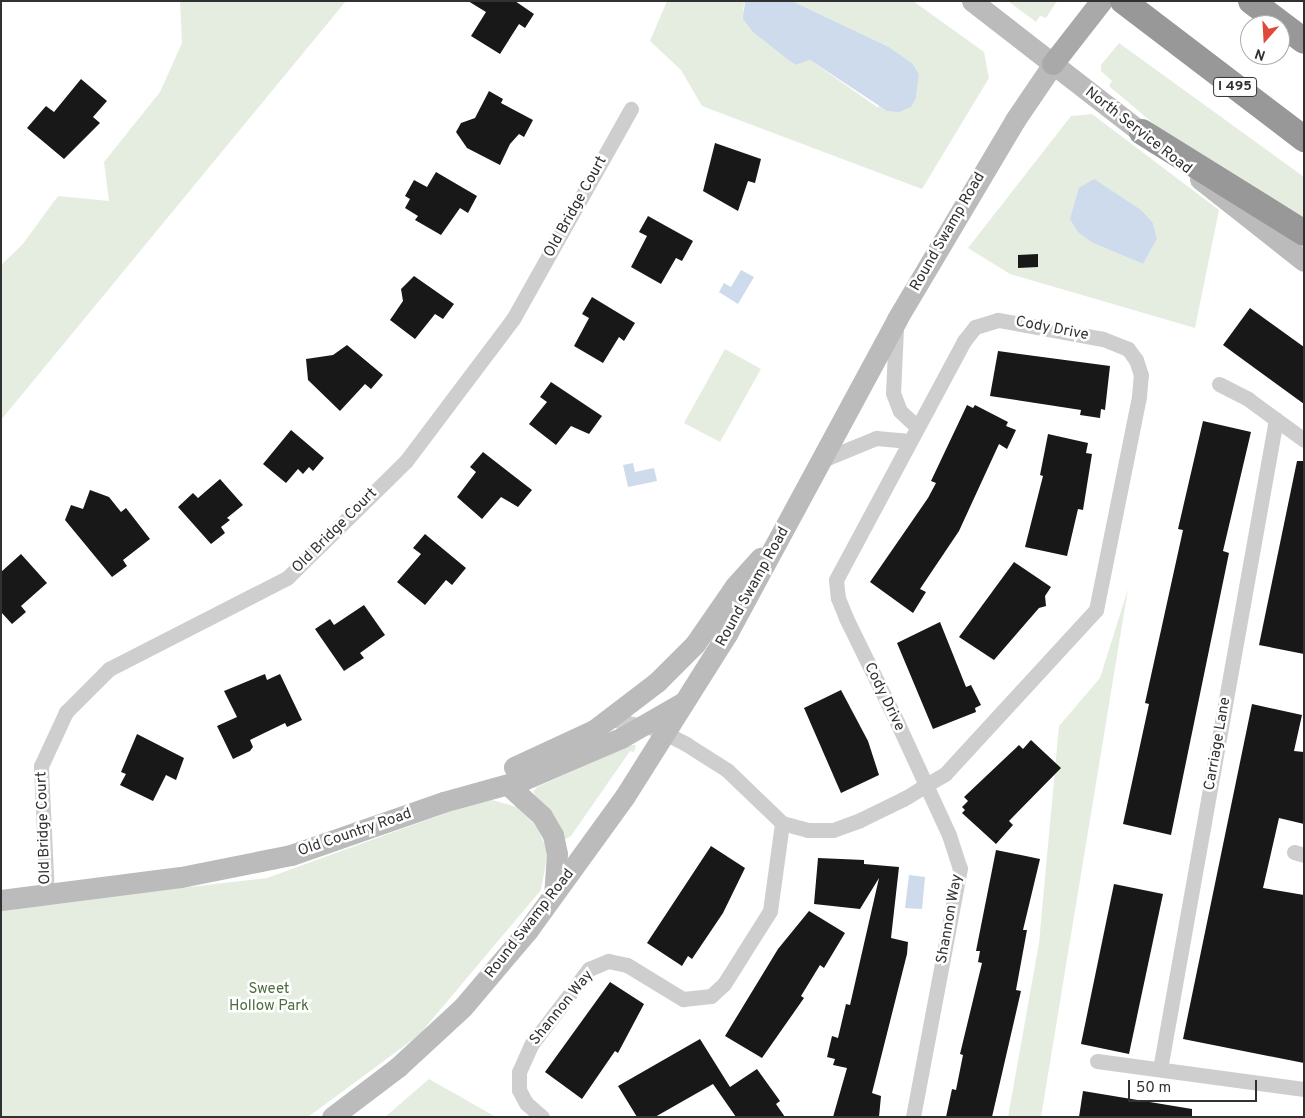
<!DOCTYPE html>
<html>
<head>
<meta charset="utf-8">
<style>
  body { margin:0 }
  #map { position:relative; width:1305px; height:1118px; overflow:hidden; background:#fff; font-family:Overpass,sans-serif }
  div>[style] { position:absolute }
  [style*='--x'] { left:calc(var(--x)*1px); top:calc(var(--y)*1px); width:calc(var(--w)*1px); rotate:calc(var(--a)*1deg) }
  .green>* { inset:0; background:#e5ede0 }
  .water>* { inset:0; background:#cddbec }
  .building>* { inset:0; background:#181818 }
  .street>* { height:15px; margin:-7.5px; padding:0 7.5px; transform-origin:7.5px; border-radius:7.5px; background:#cecece }
  .secondary>* { height:21px; margin:-10.5px; padding:0 10.5px; transform-origin:10.5px; border-radius:10.5px; background:#bbb }
  .primary>* { height:22px; margin:-11px; padding:0 11px; transform-origin:11px; border-radius:11px; background:#a9a9a9 }
  .highway>* { height:26px; margin:-13px; padding:0 13px; transform-origin:13px; border-radius:13px; background:#989898 }
  span { translate:-50% -50%; white-space:nowrap; text-align:center; line-height:1.15; -webkit-text-stroke:5px #fff; paint-order:stroke }
  .shield-label span { padding:1px 4px; background:#fff; border:1px solid; border-radius:4px; -webkit-text-stroke-width:0 }
  .shield-label { font-size:14px; color:#313131; font-weight:700 }
  .street-label { font-size:15px; color:#313131 }
  .park-label { font-size:15px; color:#4d6c3f }
  .frame { position:absolute; inset:0; border:2px solid #313131; pointer-events:none }
  .north { position:absolute; left:1240px; top:15px; width:50px; height:50px; box-sizing:border-box; background:#fff; border:1px solid #adadad; border-radius:50%; rotate:199deg; font-size:14px; font-weight:700; line-height:20px; text-align:center; color:#313131 }
  .north::after { content:''; display:block; margin:auto; width:18px; height:22px; background:#df493b; clip-path:polygon(50% 0,100% 100%,50% 72%,0 100%) }
  .scale { position:absolute; left:1128px; top:1080px; width:129px; height:22px; box-sizing:border-box; border:2px solid #313131; border-top:0; padding-left:6px; font-size:15px; line-height:18px; white-space:nowrap; color:#313131; -webkit-text-stroke:4px #fff; paint-order:stroke }
</style>
</head>
<body>
<div id="map">
  <div class="green">
    <div style="clip-path:polygon(180px 1px,346px 1px,1px 420px,1px 265px,22px 245px,58px 196px,109px 201px,104px 162px,160px 92px,182px 43px)"></div>
    <div style="clip-path:polygon(667px 1px,745px 1px,743px 10px,794px 65px,810px 60px,877px 107px,916px 98px,919px 74px,913px 64px,889px 47px,792px 1px,913px 1px,984px 52px,989px 78px,922px 189px,702px 106px,681px 70px,650px 41px)"></div>
    <div style="clip-path:polygon(1008px 1px,1057px 1px,1046px 18px,1040px 16px,1036px 22px)"></div>
    <div style="clip-path:polygon(1119px 43px,1304px 177px,1304px 224px,1160px 129px,1109px 86px,1112px 81px,1101px 71px,1101px 65px)"></div>
    <div style="clip-path:polygon(evenodd,1092px 114px,1219px 210px,1195px 328px,1010px 274px,968px 248px,1071px 116px,1092px 114px,1106px 187px,1153px 223px,1157px 239px,1143px 264px,1093px 243px,1106px 187px)"></div>
    <div style="clip-path:polygon(725px 349px,761px 369px,720px 442px,684px 423px)"></div>
    <div style="clip-path:polygon(1128px 589px,1041px 1117px,1008px 1117px,1039px 943px,1059px 726px,1100px 678px)"></div>
    <div style="clip-path:polygon(631px 745px,636px 745px,634px 752px,630px 751px,571px 836px,564px 840px,533px 792px,537px 787px)"></div>
    <div style="clip-path:polygon(492px 800px,517px 807px,537px 827px,548px 852px,541px 890px,419px 1035px,308px 1117px,1px 1117px,1px 909px,267px 878px,468px 805px)"></div>
    <div style="clip-path:polygon(429px 1079px,496px 1117px,385px 1117px)"></div>
  </div>
  <div class="water">
    <div style="clip-path:polygon(745px 1px,792px 1px,889px 47px,913px 64px,919px 74px,916px 98px,911px 107px,899px 112px,887px 111px,810px 60px,795px 65px,753px 32px,743px 19px)"></div>
    <div style="clip-path:polygon(1094px 179px,1141px 210px,1153px 223px,1157px 239px,1143px 264px,1093px 243px,1078px 232px,1070px 219px,1079px 188px)"></div>
    <div style="clip-path:polygon(741px 270px,754px 277px,738px 304px,719px 292px,724px 283px,731px 287px)"></div>
    <div style="clip-path:polygon(633px 463px,635px 472px,654px 468px,657px 481px,628px 487px,623px 465px)"></div>
    <div style="clip-path:polygon(909px 875px,925px 877px,922px 909px,905px 908px)"></div>
  </div>
  <div class="building">
    <div style="clip-path:polygon(468px 1px,515px 1px,534px 14px,525px 28px,519px 24px,500px 54px,471px 36px,486px 12px)"></div>
    <div style="clip-path:polygon(81px 79px,107px 101px,93px 117px,100px 123px,64px 159px,27px 128px,46px 106px,54px 112px)"></div>
    <div style="clip-path:polygon(489px 91px,503px 99px,501px 103px,533px 120px,524px 137px,519px 134px,510px 144px,500px 165px,467px 148px,456px 132px,461px 123px,475px 118px)"></div>
    <div style="clip-path:polygon(715px 143px,761px 159px,755px 183px,748px 181px,738px 211px,703px 191px)"></div>
    <div style="clip-path:polygon(436px 172px,477px 196px,468px 213px,460px 208px,441px 235px,415px 220px,418px 216px,405px 208px,410px 199px,405px 196px,414px 180px,427px 187px)"></div>
    <div style="clip-path:polygon(648px 216px,693px 241px,682px 261px,676px 258px,661px 284px,631px 267px,647px 236px,639px 232px)"></div>
    <div style="clip-path:polygon(1038px 254px,1038px 267px,1018px 268px,1018px 255px)"></div>
    <div style="clip-path:polygon(414px 276px,454px 304px,443px 319px,435px 314px,415px 339px,390px 320px,403px 301px,401px 289px)"></div>
    <div style="clip-path:polygon(592px 297px,635px 323px,624px 341px,619px 337px,603px 363px,574px 346px,589px 318px,582px 314px)"></div>
    <div style="clip-path:polygon(1250px 308px,1304px 347px,1304px 404px,1223px 345px)"></div>
    <div style="clip-path:polygon(347px 345px,383px 375px,371px 389px,365px 384px,340px 411px,308px 380px,306px 359px,333px 355px)"></div>
    <div style="clip-path:polygon(998px 351px,1110px 366px,1105px 410px,1101px 409px,1100px 418px,1080px 415px,1081px 410px,990px 396px)"></div>
    <div style="clip-path:polygon(551px 382px,602px 416px,589px 434px,571px 426px,556px 445px,529px 424px,547px 402px,540px 397px)"></div>
    <div style="clip-path:polygon(967px 405px,973px 408px,975px 405px,1008px 422px,1006px 426px,1016px 430px,1007px 449px,999px 444px,959px 531px,920px 589px,926px 592px,913px 613px,870px 582px,928px 498px,936px 483px,931px 481px)"></div>
    <div style="clip-path:polygon(1203px 421px,1251px 432px,1223px 551px,1229px 553px,1171px 835px,1123px 824px,1149px 704px,1145px 703px,1183px 530px,1178px 529px)"></div>
    <div style="clip-path:polygon(291px 430px,324px 458px,313px 471px,309px 467px,303px 474px,298px 469px,286px 483px,263px 464px)"></div>
    <div style="clip-path:polygon(1048px 434px,1088px 443px,1086px 453px,1092px 454px,1083px 510px,1078px 509px,1067px 556px,1025px 547px,1043px 476px,1040px 475px)"></div>
    <div style="clip-path:polygon(483px 452px,532px 490px,518px 507px,501px 497px,482px 519px,457px 497px,476px 472px,470px 467px)"></div>
    <div style="clip-path:polygon(1297px 461px,1304px 461px,1304px 654px,1259px 645px)"></div>
    <div style="clip-path:polygon(220px 479px,243px 505px,227px 518px,230px 520px,221px 527px,225px 533px,211px 544px,178px 507px,193px 493px,198px 498px)"></div>
    <div style="clip-path:polygon(90px 490px,109px 497px,121px 512px,126px 508px,150px 539px,123px 560px,127px 566px,112px 577px,65px 520px,71px 505px,83px 509px)"></div>
    <div style="clip-path:polygon(425px 534px,466px 568px,452px 585px,446px 580px,425px 605px,397px 582px,421px 554px,413px 548px)"></div>
    <div style="clip-path:polygon(21px 554px,47px 583px,21px 606px,26px 612px,12px 624px,1px 612px,1px 572px)"></div>
    <div style="clip-path:polygon(1014px 562px,1051px 587px,1045px 596px,1046px 606px,1039px 608px,994px 660px,959px 637px)"></div>
    <div style="clip-path:polygon(364px 605px,385px 635px,360px 653px,364px 658px,344px 671px,315px 629px,330px 619px,334px 625px)"></div>
    <div style="clip-path:polygon(940px 622px,966px 687px,971px 685px,981px 705px,975px 708px,976px 712px,933px 729px,897px 643px)"></div>
    <div style="clip-path:polygon(265px 674px,267px 680px,280px 674px,302px 720px,287px 727px,285px 723px,250px 740px,253px 747px,250px 751px,233px 759px,217px 726px,237px 717px,224px 691px)"></div>
    <div style="clip-path:polygon(841px 690px,868px 741px,879px 775px,841px 793px,804px 708px)"></div>
    <div style="clip-path:polygon(1252px 704px,1302px 715px,1294px 751px,1304px 752px,1304px 824px,1279px 818px,1263px 888px,1304px 895px,1304px 1063px,1183px 1039px)"></div>
    <div style="clip-path:polygon(137px 734px,184px 758px,176px 780px,166px 775px,153px 801px,120px 785px,126px 774px,121px 772px)"></div>
    <div style="clip-path:polygon(1031px 740px,1061px 768px,1009px 821px,1013px 825px,996px 844px,962px 813px,965px 810px,962px 807px,968px 801px,964px 797px,1019px 745px,1023px 749px)"></div>
    <div style="clip-path:polygon(711px 846px,745px 868px,723px 913px,692px 959px,688px 956px,682px 966px,647px 943px)"></div>
    <div style="clip-path:polygon(996px 850px,1040px 859px,1023px 930px,1027px 930px,1016px 990px,1021px 991px,992px 1117px,946px 1117px,952px 1089px,956px 1090px,963px 1055px,960px 1054px,982px 963px,978px 962px,980px 951px,976px 951px)"></div>
    <div style="clip-path:polygon(818px 858px,864px 860px,864px 864px,899px 867px,891px 938px,908px 942px,907px 954px,872px 1093px,881px 1096px,879px 1117px,833px 1117px,847px 1068px,833px 1065px,835px 1059px,827px 1057px,832px 1036px,838px 1038px,846px 1004px,850px 1005px,879px 878px,860px 909px,814px 904px)"></div>
    <div style="clip-path:polygon(1114px 884px,1163px 894px,1129px 1054px,1081px 1044px)"></div>
    <div style="clip-path:polygon(809px 911px,845px 933px,824px 968px,820px 965px,801px 996px,804px 998px,762px 1058px,725px 1036px,778px 949px)"></div>
    <div style="clip-path:polygon(610px 982px,644px 1004px,618px 1053px,615px 1051px,582px 1099px,545px 1072px)"></div>
    <div style="clip-path:polygon(700px 1039px,730px 1087px,757px 1069px,780px 1101px,776px 1104px,785px 1117px,736px 1117px,713px 1084px,655px 1117px,637px 1117px,618px 1086px)"></div>
    <div style="clip-path:polygon(1083px 1091px,1192px 1109px,1192px 1117px,1079px 1117px)"></div>
  </div>
  <div class="street">
    <div style="--x:896;--y:328;--w:65;--a:92.6"></div>
    <div style="--x:893;--y:393;--w:19;--a:69"></div>
    <div style="--x:900;--y:411;--w:23;--a:43"></div>
    <div style="--x:1219;--y:384;--w:33;--a:27"></div>
    <div style="--x:1248;--y:399;--w:69;--a:36.2"></div>
    <div style="--x:820;--y:461;--w:61;--a:-22.3"></div>
    <div style="--x:876;--y:438;--w:34;--a:5"></div>
    <div style="--x:610;--y:719;--w:48;--a:12"></div>
    <div style="--x:657;--y:729;--w:33;--a:27"></div>
    <div style="--x:686;--y:744;--w:49;--a:32.4"></div>
    <div style="--x:727;--y:770;--w:76;--a:43.9"></div>
    <div style="--x:782;--y:823;--w:27;--a:15"></div>
    <div style="--x:808;--y:830;--w:25;--a:0"></div>
    <div style="--x:833;--y:830;--w:29;--a:-20"></div>
    <div style="--x:860;--y:820;--w:48;--a:-26"></div>
    <div style="--x:903;--y:799;--w:4;--a:-27"></div>
    <div style="--x:907;--y:797;--w:22;--a:-32"></div>
    <div style="--x:926;--y:785;--w:22;--a:-30"></div>
    <div style="--x:945;--y:774;--w:223;--a:-47.4"></div>
    <div style="--x:1096;--y:610;--w:218;--a:-78.6"></div>
    <div style="--x:1139;--y:396;--w:21;--a:-85"></div>
    <div style="--x:1141;--y:375;--w:16;--a:-108"></div>
    <div style="--x:1136;--y:360;--w:14;--a:-126"></div>
    <div style="--x:1128;--y:349;--w:27;--a:-158"></div>
    <div style="--x:1103;--y:339;--w:107;--a:-169.7"></div>
    <div style="--x:998;--y:320;--w:24;--a:163"></div>
    <div style="--x:975;--y:327;--w:18;--a:128"></div>
    <div style="--x:964;--y:341;--w:271;--a:118.2"></div>
    <div style="--x:836;--y:580;--w:18;--a:84"></div>
    <div style="--x:838;--y:598;--w:22;--a:68"></div>
    <div style="--x:846;--y:618;--w:116;--a:63.9"></div>
    <div style="--x:897;--y:722;--w:69;--a:65.3"></div>
    <div style="--x:926;--y:785;--w:55;--a:65.3"></div>
    <div style="--x:949;--y:835;--w:35;--a:72"></div>
    <div style="--x:960;--y:868;--w:253;--a:100.7"></div>
    <div style="--x:1294;--y:852;--w:10;--a:17"></div>
    <div style="--x:47;--y:895;--w:129;--a:-92.7"></div>
    <div style="--x:41;--y:766;--w:60;--a:-65.2"></div>
    <div style="--x:66;--y:712;--w:61;--a:-45"></div>
    <div style="--x:109;--y:669;--w:200;--a:-27.1"></div>
    <div style="--x:287;--y:578;--w:167;--a:-44.5"></div>
    <div style="--x:406;--y:461;--w:178;--a:-53"></div>
    <div style="--x:513;--y:319;--w:241;--a:-60.7"></div>
    <div style="--x:1097;--y:1061;--w:209;--a:7.7"></div>
    <div style="--x:1160;--y:1069;--w:660;--a:-79.88"></div>
    <div style="--x:542;--y:1117;--w:21;--a:-139"></div>
    <div style="--x:526;--y:1103;--w:15;--a:-118"></div>
    <div style="--x:519;--y:1090;--w:18;--a:-90"></div>
    <div style="--x:519;--y:1072;--w:30;--a:-66"></div>
    <div style="--x:531;--y:1045;--w:96;--a:-52.7"></div>
    <div style="--x:589;--y:969;--w:21;--a:-23"></div>
    <div style="--x:608;--y:961;--w:19;--a:12"></div>
    <div style="--x:627;--y:965;--w:66;--a:31.3"></div>
    <div style="--x:683;--y:999;--w:28;--a:-6"></div>
    <div style="--x:711;--y:996;--w:18;--a:-43"></div>
    <div style="--x:724;--y:984;--w:86;--a:-57.8"></div>
    <div style="--x:770;--y:911;--w:89;--a:-82.2"></div>
  </div>
  <div class="secondary">
    <div style="--x:972;--y:1;--w:232;--a:37.8"></div>
    <div style="--x:1200;--y:179;--w:132;--a:38.3"></div>
    <div style="--x:514;--y:767;--w:88;--a:-24.8"></div>
    <div style="--x:594;--y:730;--w:79;--a:-37.3"></div>
    <div style="--x:657;--y:682;--w:54;--a:-45"></div>
    <div style="--x:695;--y:644;--w:70;--a:-55.4"></div>
    <div style="--x:735;--y:586;--w:38;--a:-48"></div>
    <div style="--x:508;--y:785;--w:46;--a:42.4"></div>
    <div style="--x:542;--y:816;--w:22;--a:60"></div>
    <div style="--x:553;--y:835;--w:19;--a:78"></div>
    <div style="--x:557;--y:854;--w:39;--a:94"></div>
    <div style="--x:1;--y:900;--w:181;--a:-7.3"></div>
    <div style="--x:181;--y:877;--w:112;--a:-11.3"></div>
    <div style="--x:291;--y:855;--w:161;--a:-19.2"></div>
    <div style="--x:443;--y:802;--w:83;--a:-15.4"></div>
    <div style="--x:523;--y:780;--w:107;--a:-23.2"></div>
    <div style="--x:621;--y:738;--w:70;--a:-29.8"></div>
    <div style="--x:332;--y:1117;--w:83;--a:-37.1"></div>
    <div style="--x:398;--y:1067;--w:88;--a:-42.7"></div>
    <div style="--x:463;--y:1007;--w:101;--a:-49.8"></div>
    <div style="--x:528;--y:930;--w:165;--a:-54.1"></div>
    <div style="--x:625;--y:796;--w:191;--a:-57.8"></div>
    <div style="--x:727;--y:634;--w:358;--a:-61.6"></div>
    <div style="--x:897;--y:319;--w:231;--a:-59.3"></div>
    <div style="--x:1015;--y:120;--w:68;--a:-55.8"></div>
  </div>
  <div class="primary">
    <div style="--x:1053;--y:64;--w:80;--a:-52.1"></div>
  </div>
  <div class="highway">
    <div style="--x:1123;--y:1;--w:228;--a:37.3"></div>
    <div style="--x:1251;--y:1;--w:66;--a:37"></div>
    <div style="--x:1142;--y:132;--w:191;--a:31.9"></div>
  </div>
  <div class="shield-label">
    <span style="left:1235px;top:87px">I 495</span>
  </div>
  <div class="street-label">
    <span style="left:1138px;top:131px;rotate:38deg">North Service Road</span>
    <span style="left:576px;top:207px;rotate:-61deg">Old Bridge Court</span>
    <span style="left:948px;top:232px;rotate:-60deg">Round Swamp Road</span>
    <span style="left:1052px;top:329px;rotate:11deg">Cody Drive</span>
    <span style="left:335px;top:531px;rotate:-45deg">Old Bridge Court</span>
    <span style="left:753px;top:587px;rotate:-61deg">Round Swamp Road</span>
    <span style="left:884px;top:697px;rotate:64deg">Cody Drive</span>
    <span style="left:1218px;top:744px;rotate:-80deg">Carriage Lane</span>
    <span style="left:44px;top:828px;rotate:-92deg">Old Bridge Court</span>
    <span style="left:355px;top:833px;rotate:-19deg">Old Country Road</span>
    <span style="left:950px;top:919px;rotate:-80deg">Shannon Way</span>
    <span style="left:530px;top:924px;rotate:-52deg">Round Swamp Road</span>
    <span style="left:562px;top:1008px;rotate:-51deg">Shannon Way</span>
  </div>
  <div class="park-label">
    <span style="left:269px;top:998px">Sweet<br>Hollow Park</span>
  </div>
  <div class="frame"></div>
  <div class="north">N</div>
  <div class="scale">50 m</div>
</div>
</body>
</html>
